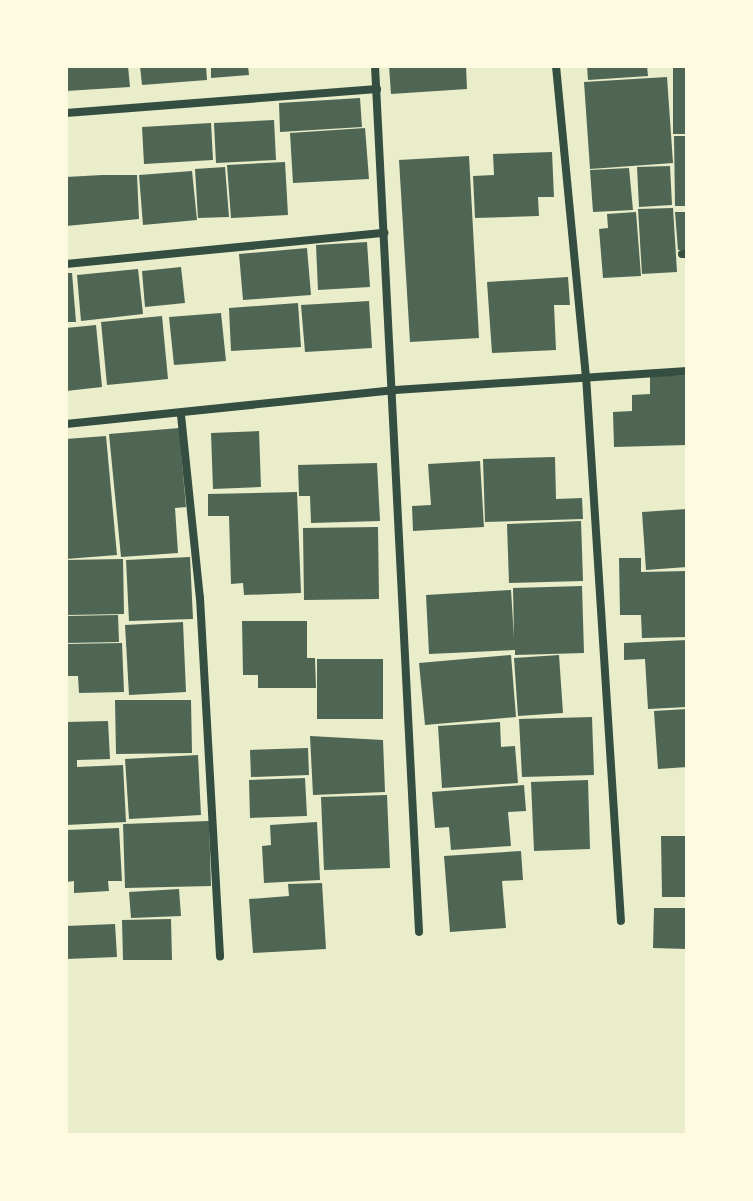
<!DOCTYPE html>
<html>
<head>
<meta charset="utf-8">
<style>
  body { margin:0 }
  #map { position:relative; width:753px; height:1201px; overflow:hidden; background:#e9edc9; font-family:Inter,sans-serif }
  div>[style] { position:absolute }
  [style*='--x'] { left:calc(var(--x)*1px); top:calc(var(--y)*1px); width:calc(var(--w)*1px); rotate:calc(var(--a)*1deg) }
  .building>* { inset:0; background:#4f6655 }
  .minor>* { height:8px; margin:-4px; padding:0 4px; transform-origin:4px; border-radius:4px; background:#344e41 }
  span { translate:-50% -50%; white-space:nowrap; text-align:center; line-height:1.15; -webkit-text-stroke:8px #fefae0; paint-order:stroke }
  .frame { position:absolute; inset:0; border:68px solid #fefae0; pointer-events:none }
</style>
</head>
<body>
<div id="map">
  <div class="building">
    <div style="clip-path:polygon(66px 66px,128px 66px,130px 87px,66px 91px)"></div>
    <div style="clip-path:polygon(140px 66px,206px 66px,207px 80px,142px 85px)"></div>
    <div style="clip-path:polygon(211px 66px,248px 66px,249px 75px,211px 78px)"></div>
    <div style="clip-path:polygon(389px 66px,466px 66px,467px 89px,391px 94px)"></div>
    <div style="clip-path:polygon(587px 66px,647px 66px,648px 76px,588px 80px)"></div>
    <div style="clip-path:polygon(673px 66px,687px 66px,687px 134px,673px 134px)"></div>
    <div style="clip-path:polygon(667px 77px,673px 163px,590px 169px,584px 82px)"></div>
    <div style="clip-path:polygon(360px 98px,362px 127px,280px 132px,279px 103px)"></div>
    <div style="clip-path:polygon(274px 120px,276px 160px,216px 163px,214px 123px)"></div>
    <div style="clip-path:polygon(211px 123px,213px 160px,144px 164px,142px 127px)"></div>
    <div style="clip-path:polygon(365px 128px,369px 179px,293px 183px,290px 133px)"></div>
    <div style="clip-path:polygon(674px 136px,687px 136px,687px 206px,675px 206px)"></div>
    <div style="clip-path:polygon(552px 152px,554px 197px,538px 197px,539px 216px,475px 218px,473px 176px,494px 175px,493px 154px)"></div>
    <div style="clip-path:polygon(469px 156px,479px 338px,410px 342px,399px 160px)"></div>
    <div style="clip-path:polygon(285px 162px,288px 215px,231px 218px,227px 165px)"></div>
    <div style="clip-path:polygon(670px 166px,672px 205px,639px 207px,637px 167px)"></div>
    <div style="clip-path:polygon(225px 167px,229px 217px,198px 218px,195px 169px)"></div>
    <div style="clip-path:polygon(629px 168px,633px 210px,593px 212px,590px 170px)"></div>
    <div style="clip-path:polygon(192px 171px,197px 220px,143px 225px,139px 175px)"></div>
    <div style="clip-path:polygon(102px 175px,137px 175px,139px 219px,66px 226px,66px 177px)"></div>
    <div style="clip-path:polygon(673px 208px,677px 272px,642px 274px,638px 209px)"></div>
    <div style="clip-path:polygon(636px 212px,641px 276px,603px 278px,599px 229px,608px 228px,607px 214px)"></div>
    <div style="clip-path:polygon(675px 212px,687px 212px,687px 250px,678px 250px)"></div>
    <div style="clip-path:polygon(367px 242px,370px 287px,318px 290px,316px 245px)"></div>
    <div style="clip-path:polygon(307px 248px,311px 295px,243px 300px,239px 254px)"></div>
    <div style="clip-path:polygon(181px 267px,185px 303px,145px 307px,142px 271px)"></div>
    <div style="clip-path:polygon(138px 269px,143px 314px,81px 321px,77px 275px)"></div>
    <div style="clip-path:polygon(66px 273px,72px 273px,76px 322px,66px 322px)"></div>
    <div style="clip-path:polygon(568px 277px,570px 305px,554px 305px,556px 350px,492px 353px,487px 282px)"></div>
    <div style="clip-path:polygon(369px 301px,372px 348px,305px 352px,301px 305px)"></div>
    <div style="clip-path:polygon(298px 303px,301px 347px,231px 351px,229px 308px)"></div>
    <div style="clip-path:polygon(221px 313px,226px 361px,174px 365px,169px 317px)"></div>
    <div style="clip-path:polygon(162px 316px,168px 379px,107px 385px,101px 322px)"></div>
    <div style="clip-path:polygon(96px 325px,102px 387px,66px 391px,66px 328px)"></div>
    <div style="clip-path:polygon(687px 375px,687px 445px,614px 447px,613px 412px,632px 411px,632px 395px,650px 394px,650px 376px)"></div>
    <div style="clip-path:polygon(179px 428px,186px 507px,175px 508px,178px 553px,121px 557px,109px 434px)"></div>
    <div style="clip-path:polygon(259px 431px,261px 487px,213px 489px,211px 433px)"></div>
    <div style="clip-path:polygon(106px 436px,117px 555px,66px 559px,66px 439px)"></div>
    <div style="clip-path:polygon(555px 457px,556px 499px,582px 498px,583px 519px,485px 522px,483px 459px)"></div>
    <div style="clip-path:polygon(480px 461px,484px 527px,413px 531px,412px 506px,431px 505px,428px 464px)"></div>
    <div style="clip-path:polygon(377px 463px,380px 521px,311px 523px,310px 496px,299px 496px,298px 465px)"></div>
    <div style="clip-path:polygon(297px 492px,301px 593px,244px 595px,243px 583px,231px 584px,229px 516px,208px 516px,208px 494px)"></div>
    <div style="clip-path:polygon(687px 509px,687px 567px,646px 570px,642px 512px)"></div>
    <div style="clip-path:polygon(581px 521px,583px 581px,509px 583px,507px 524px)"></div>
    <div style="clip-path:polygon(378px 527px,379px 599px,304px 600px,303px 528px)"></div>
    <div style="clip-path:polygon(190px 557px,193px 619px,129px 621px,126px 560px)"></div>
    <div style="clip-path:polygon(619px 558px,641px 558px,641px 572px,687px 571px,687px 637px,642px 638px,641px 615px,620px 615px)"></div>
    <div style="clip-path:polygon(123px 559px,124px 614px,66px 615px,66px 560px)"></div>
    <div style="clip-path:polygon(582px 586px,584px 653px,515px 655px,515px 650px,429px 654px,426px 595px,511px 590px,514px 638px,513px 588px)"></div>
    <div style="clip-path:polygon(118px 615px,119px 642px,66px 643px,66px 616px)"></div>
    <div style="clip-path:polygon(242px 621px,307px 621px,307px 658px,315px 658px,316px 688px,258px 688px,258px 675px,243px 675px)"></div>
    <div style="clip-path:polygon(183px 622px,186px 692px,129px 695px,125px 625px)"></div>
    <div style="clip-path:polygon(687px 640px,687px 707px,648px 709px,645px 659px,624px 660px,624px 643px)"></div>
    <div style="clip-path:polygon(122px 643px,124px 692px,79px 693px,78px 676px,66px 676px,66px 644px)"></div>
    <div style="clip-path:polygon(511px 655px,516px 717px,425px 725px,419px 663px)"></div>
    <div style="clip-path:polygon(559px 655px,563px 713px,518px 716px,514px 658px)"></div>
    <div style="clip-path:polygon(317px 659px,383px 659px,383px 719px,317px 719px)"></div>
    <div style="clip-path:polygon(115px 700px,191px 700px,192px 753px,116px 754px)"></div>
    <div style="clip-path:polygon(687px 709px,687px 767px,658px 769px,654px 711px)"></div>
    <div style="clip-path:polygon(592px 717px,594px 775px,522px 777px,519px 719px)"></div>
    <div style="clip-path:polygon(108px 721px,110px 759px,77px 760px,77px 767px,123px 765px,126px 822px,66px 825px,66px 722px)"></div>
    <div style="clip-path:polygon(500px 722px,501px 747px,515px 746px,518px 783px,442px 788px,438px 726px)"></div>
    <div style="clip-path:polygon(310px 736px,383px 740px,385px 792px,313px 795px)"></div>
    <div style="clip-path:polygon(308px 748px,309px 775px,251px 777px,250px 750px)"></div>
    <div style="clip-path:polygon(198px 755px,201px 815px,129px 819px,125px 759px)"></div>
    <div style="clip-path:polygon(305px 778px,307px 816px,250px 818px,249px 780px)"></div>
    <div style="clip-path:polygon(588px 780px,590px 849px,534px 851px,531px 782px)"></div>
    <div style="clip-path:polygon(524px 785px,526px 811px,508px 812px,511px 846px,451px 850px,449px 827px,435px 828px,432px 792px)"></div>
    <div style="clip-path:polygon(387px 795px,390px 868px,324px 870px,321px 797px)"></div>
    <div style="clip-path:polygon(209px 821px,211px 886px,125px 888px,123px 824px)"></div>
    <div style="clip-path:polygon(317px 822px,320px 880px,264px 883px,262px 846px,271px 845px,270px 825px)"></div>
    <div style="clip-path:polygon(119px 828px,122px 881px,108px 881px,109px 891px,74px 893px,74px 881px,66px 882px,66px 830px)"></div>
    <div style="clip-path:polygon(661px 836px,687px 836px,687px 897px,662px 897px)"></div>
    <div style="clip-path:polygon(521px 851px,523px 880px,502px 881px,506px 928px,450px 932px,444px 856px)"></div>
    <div style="clip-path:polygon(322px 883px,326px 949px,253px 953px,249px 899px,289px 896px,288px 884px)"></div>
    <div style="clip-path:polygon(179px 889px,181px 916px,131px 918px,129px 892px)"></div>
    <div style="clip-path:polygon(654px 908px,687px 908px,687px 949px,653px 948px)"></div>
    <div style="clip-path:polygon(171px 919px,172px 960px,123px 960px,122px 920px)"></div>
    <div style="clip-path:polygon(115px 924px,117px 957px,66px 959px,66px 926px)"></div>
  </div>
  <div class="minor">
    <div style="--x:375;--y:66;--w:867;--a:87.09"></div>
    <div style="--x:556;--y:66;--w:311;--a:84.5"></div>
    <div style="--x:586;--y:376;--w:546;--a:86.33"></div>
    <div style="--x:66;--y:113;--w:312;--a:-4.4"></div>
    <div style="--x:682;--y:254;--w:5;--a:0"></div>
    <div style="--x:66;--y:264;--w:320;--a:-5.6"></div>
    <div style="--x:181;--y:415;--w:184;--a:84.1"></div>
    <div style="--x:200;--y:598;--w:359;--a:86.8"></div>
    <div style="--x:66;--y:424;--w:331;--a:-5.9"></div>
    <div style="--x:395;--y:390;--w:293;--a:-3.7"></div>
  </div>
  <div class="frame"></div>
</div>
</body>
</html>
